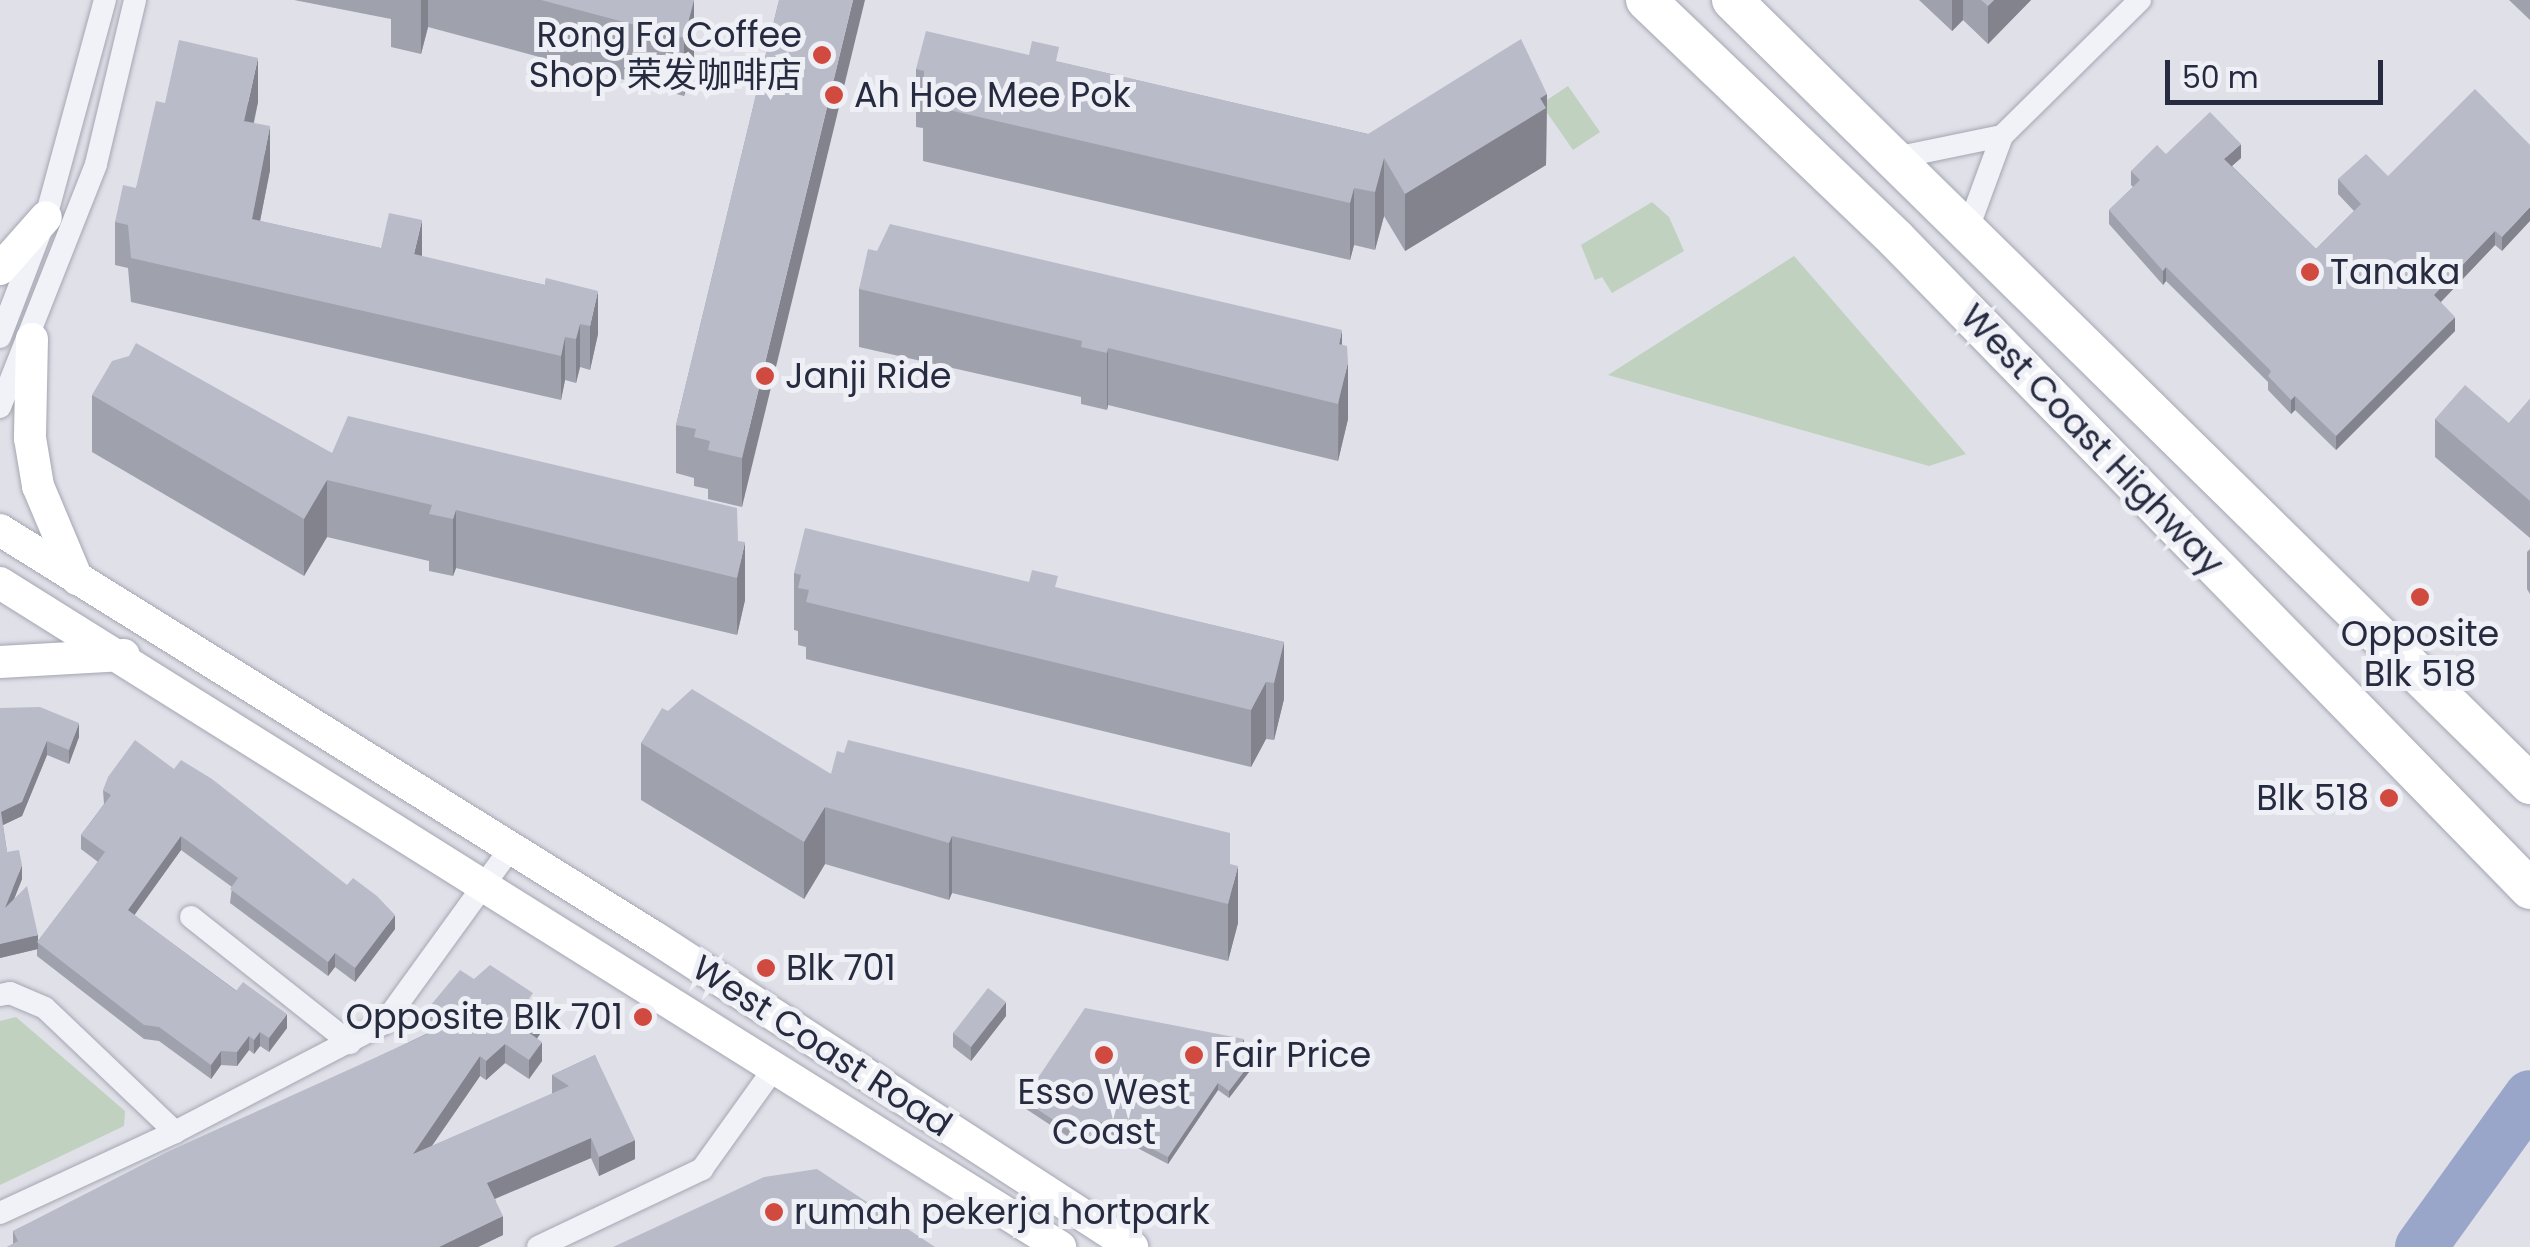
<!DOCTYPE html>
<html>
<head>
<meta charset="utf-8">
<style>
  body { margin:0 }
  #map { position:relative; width:2530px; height:1247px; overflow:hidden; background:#dfe0e8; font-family:Poppins,"Noto Sans SC",sans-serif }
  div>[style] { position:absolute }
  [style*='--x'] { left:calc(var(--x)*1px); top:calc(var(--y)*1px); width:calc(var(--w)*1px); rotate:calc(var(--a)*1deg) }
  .green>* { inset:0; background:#c0d2bf }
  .river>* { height:52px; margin:-26px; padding:0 26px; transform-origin:26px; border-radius:26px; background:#99a6c9 }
  .roads { filter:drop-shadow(0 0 2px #a4a6b2) drop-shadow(0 0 2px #a4a6b2) }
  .minor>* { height:22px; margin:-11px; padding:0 11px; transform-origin:11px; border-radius:11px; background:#f1f2f7 }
  .secondary>* { height:32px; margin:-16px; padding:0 16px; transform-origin:16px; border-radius:16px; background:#fff }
  .trunk>* { height:40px; margin:-20px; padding:0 20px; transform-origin:20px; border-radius:20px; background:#fff }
  .wall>* { inset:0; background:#9fa1ac }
  .shaded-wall>* { inset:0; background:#82838c }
  .building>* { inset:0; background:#b9bbc8 }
  .dots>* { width:28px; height:28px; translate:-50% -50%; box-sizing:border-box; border:5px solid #eef0f6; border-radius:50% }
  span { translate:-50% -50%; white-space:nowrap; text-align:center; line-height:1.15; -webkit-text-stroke:10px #eef0f6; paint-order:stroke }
  .poi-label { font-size:35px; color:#272b40 }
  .right { translate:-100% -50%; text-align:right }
  .left { translate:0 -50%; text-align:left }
  .street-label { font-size:35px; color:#272b40 }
  .scale { position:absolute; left:2165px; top:60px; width:218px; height:45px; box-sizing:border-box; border:5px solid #272b40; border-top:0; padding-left:12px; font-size:30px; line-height:35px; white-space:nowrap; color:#272b40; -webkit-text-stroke:8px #eef0f6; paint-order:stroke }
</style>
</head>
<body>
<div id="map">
  <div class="green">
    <div style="clip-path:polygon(1568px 86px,1600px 132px,1573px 150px,1541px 104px)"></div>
    <div style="clip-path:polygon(1652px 202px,1669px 217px,1684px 251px,1612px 293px,1602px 277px,1595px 280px,1581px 245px)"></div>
    <div style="clip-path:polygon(1794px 256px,1966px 454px,1929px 466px,1608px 375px)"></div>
    <div style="clip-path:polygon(16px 1017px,125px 1111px,124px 1126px,0 1185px,0 1021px)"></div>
  </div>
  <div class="river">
    <div style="--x:2421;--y:1247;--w:186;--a:-54.2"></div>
  </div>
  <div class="roads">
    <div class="minor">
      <div style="--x:1890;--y:159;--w:114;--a:-11.6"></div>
      <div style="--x:1966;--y:234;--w:104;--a:-69.8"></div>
      <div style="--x:2002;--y:136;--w:194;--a:-44.6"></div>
      <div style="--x:0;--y:337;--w:129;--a:-69"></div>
      <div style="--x:46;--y:217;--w:225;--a:-74.8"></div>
      <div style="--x:0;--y:407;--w:261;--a:-68.4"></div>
      <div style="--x:96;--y:164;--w:169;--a:-76.6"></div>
      <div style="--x:191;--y:917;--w:203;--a:38.4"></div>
      <div style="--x:0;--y:995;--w:10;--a:-11"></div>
      <div style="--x:10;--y:993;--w:38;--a:23"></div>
      <div style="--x:45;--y:1008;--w:180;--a:43.6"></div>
      <div style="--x:0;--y:1213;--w:193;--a:-24.8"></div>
      <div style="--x:175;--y:1132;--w:236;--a:-27.5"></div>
      <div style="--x:384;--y:1023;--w:215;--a:-54.1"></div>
      <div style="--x:538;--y:1247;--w:182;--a:-25.4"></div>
      <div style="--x:702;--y:1169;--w:125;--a:-54.4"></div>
    </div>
    <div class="secondary">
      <div style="--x:0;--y:269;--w:69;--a:-48.5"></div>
      <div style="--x:32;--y:339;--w:99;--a:91.2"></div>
      <div style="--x:30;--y:438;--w:49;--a:80.5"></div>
      <div style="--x:38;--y:486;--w:101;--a:67.2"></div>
      <div style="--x:0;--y:530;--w:770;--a:31.9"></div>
      <div style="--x:654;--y:937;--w:570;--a:32.96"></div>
      <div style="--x:0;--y:583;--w:1251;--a:32.06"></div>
      <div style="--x:0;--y:662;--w:124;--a:-3.2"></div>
    </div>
    <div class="trunk">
      <div style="--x:1646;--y:0;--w:346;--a:43.7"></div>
      <div style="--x:1896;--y:239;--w:908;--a:45.71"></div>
      <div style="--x:1732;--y:0;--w:1119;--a:44.49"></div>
    </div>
  </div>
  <div class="wall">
    <div style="clip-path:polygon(294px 0,694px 0,694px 57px,684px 96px,428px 27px,421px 54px,391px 47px,391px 19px)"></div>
    <div style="clip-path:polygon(779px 0,742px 507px,708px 499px,708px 489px,694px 486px,694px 478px,676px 473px,676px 425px)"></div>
    <div style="clip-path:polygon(1919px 0,2031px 0,1988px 44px,1963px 20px,1952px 31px)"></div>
    <div style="clip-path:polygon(2509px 0,2530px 0,2530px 20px)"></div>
    <div style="clip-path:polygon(1059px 62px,1368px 134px,1547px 94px,1546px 165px,1405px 251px,1384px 216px,1375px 250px,1354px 245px,1350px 260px,923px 161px,923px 128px,916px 127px,916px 69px)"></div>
    <div style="clip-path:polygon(258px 102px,254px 123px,270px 170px,260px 221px,545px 285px,546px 278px,598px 334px,590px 370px,580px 367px,576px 383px,565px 380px,561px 400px,131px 302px,128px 268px,115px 265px,115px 222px,136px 188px,165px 103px)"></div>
    <div style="clip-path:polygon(2530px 145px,2502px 251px,2495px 245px,2441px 302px,2455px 331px,2336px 450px,2295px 410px,2291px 414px,2268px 390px,2268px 382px,2166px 281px,2163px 285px,2109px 224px,2109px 210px,2133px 187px,2131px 185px,2131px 171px,2166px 154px,2241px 158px,2232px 166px,2316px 249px,2354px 211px,2338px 194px,2338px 179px,2388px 176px)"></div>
    <div style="clip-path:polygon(877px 251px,1342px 345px,1348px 419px,1338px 461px,1108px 405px,1107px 410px,1081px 404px,1081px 397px,859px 347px,859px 289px)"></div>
    <div style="clip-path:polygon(92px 395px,332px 453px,738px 541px,745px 600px,737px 635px,456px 568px,453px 576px,429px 571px,429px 561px,327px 537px,304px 576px,92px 452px)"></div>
    <div style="clip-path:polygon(2530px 399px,2530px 538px,2435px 457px,2435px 419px,2509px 423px)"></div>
    <div style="clip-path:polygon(2530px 549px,2530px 594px,2527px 589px,2527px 552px)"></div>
    <div style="clip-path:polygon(794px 573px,1029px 582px,1284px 642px,1284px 699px,1274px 740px,1266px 739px,1251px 767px,806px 659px,806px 647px,798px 645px,798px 631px,794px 630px)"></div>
    <div style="clip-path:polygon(0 708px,79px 737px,69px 764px,47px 755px,22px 816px,3px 825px,7px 852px,22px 879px,14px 899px,38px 941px,98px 862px,81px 849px,81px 835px,104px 804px,103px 790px,395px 929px,355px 982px,335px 967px,328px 976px,230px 903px,232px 887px,181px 850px,134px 915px,287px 1028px,269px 1052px,260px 1046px,254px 1054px,249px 1050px,237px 1066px,221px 1065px,211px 1079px,159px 1041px,144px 1039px,37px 956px,37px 949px,0 958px)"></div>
    <div style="clip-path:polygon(668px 711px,831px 774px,1230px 864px,1238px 923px,1228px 961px,952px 893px,949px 900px,825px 864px,804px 899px,641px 800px,641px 743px)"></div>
    <div style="clip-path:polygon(474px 979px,533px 1006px,542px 1031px,537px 1038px,542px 1061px,529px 1079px,505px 1063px,486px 1080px,480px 1076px,432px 1146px,552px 1094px,552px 1075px,595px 1055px,635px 1159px,599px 1176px,591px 1158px,495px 1199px,503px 1235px,478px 1247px,7px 1247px,13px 1244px,13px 1231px,428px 1033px,425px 1032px,425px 1012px)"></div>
    <div style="clip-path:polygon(1006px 1016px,971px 1061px,953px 1047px,953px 1033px)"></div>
    <div style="clip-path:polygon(1244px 1046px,1237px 1058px,1249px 1072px,1229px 1098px,1218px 1090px,1168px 1164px,1101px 1129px,1087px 1149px,1023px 1107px,1023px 1100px)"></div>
  </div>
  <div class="shaded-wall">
    <div style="clip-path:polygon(421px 0,428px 0,428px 27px,421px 54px)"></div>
    <div style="clip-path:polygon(694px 0,694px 57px,684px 96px,684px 38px)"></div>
    <div style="clip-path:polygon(853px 0,865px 0,742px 507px,742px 458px)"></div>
    <div style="clip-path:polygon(1952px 0,1963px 0,1963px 20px,1952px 31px)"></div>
    <div style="clip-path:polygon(1994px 0,2031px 0,1988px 44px,1988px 6px)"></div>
    <div style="clip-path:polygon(258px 58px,258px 102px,244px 164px,244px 121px)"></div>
    <div style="clip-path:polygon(1547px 94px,1546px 165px,1405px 251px,1405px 194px)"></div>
    <div style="clip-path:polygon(270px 126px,270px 170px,252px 262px,252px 219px)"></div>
    <div style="clip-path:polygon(2241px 144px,2241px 158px,2224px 173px,2224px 159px)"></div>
    <div style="clip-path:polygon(1384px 158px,1384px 216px,1375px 250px,1375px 192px)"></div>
    <div style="clip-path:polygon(1354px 188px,1354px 245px,1350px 260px,1350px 203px)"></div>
    <div style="clip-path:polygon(2530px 207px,2530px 221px,2502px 251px,2502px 237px)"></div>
    <div style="clip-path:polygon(422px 220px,422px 264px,414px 254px)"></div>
    <div style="clip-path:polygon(2495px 231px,2495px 245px,2434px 309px,2434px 295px)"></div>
    <div style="clip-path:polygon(2166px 267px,2166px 281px,2163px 285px,2163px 271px)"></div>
    <div style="clip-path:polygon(598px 291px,598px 334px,590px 370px,590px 326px)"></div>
    <div style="clip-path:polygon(2455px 317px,2455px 331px,2336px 450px,2336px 436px)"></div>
    <div style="clip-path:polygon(580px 324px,580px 367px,576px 383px,576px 339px)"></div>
    <div style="clip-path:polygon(1342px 330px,1342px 387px,1348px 362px,1348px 419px,1338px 461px,1339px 344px)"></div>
    <div style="clip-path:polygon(565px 337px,565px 380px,561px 400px,561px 356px)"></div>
    <div style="clip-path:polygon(1108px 348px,1108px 405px,1107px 410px,1107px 353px)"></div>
    <div style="clip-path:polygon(2295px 396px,2295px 410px,2291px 414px,2291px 400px)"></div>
    <div style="clip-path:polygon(327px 480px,327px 537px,304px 576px,304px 519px)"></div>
    <div style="clip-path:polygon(456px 510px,456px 568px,453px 576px,453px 519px)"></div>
    <div style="clip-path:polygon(745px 542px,745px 600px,737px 635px,737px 578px)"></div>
    <div style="clip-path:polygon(1284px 642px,1284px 699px,1274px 740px,1274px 683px)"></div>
    <div style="clip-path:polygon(1266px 682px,1266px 739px,1251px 767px,1251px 710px)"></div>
    <div style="clip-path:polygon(79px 723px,79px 737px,69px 764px,69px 750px)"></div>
    <div style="clip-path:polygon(47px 741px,47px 755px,22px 816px,1px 826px,1px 812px)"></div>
    <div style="clip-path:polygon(825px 807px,825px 864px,804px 899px,804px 842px)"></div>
    <div style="clip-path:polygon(181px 836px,181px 850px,128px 924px,128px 910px)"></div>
    <div style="clip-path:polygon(952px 836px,952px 893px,949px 900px,949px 843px)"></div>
    <div style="clip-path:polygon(22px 865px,22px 879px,5px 922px,5px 908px)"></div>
    <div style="clip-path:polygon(1238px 866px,1238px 923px,1228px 961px,1228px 904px)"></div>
    <div style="clip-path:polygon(395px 915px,395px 929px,355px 982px,355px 968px)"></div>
    <div style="clip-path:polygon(38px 935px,38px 949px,0 958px,0 944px)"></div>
    <div style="clip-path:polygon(335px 953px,335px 967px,328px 976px,328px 962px)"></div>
    <div style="clip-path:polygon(1006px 1002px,1006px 1016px,971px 1061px,971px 1047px)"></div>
    <div style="clip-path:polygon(542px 1012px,542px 1031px,528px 1052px,528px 1032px)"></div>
    <div style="clip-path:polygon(287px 1014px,287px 1028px,269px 1052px,269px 1038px)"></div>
    <div style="clip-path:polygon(260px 1032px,260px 1046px,254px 1054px,254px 1040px)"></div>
    <div style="clip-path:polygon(249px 1036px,249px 1050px,237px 1066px,237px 1052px)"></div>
    <div style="clip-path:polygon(1244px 1039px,1244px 1046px,1234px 1063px,1234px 1056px)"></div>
    <div style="clip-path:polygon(542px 1042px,542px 1061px,529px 1079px,529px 1060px)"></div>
    <div style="clip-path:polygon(505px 1044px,505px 1063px,486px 1080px,486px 1061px)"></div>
    <div style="clip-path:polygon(221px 1051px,221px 1065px,211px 1079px,211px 1065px)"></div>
    <div style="clip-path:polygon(480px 1056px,480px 1076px,413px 1173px,413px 1154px)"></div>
    <div style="clip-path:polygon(1249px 1065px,1249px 1072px,1229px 1098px,1229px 1091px)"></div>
    <div style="clip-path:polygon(1218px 1083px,1218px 1090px,1168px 1164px,1168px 1157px)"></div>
    <div style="clip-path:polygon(1101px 1122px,1101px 1129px,1087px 1149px,1087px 1142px)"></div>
    <div style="clip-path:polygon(591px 1138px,591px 1158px,487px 1202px,487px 1183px)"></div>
    <div style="clip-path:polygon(635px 1140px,635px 1159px,599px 1176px,599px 1157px)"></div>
    <div style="clip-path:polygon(503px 1216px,503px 1235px,478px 1247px,439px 1247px)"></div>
  </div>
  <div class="building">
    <div style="clip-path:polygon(541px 0,694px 0,684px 38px)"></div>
    <div style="clip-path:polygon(779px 0,853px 0,742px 458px,708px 450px,710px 441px,694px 437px,696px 429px,676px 425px)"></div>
    <div style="clip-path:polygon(1981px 0,1994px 0,1988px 6px)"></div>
    <div style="clip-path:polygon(926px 31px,1029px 55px,1032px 41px,1059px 47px,1056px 61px,1368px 134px,1521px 39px,1547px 94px,1540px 98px,1546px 108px,1405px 194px,1384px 158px,1375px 192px,1354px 188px,1350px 203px,923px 104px,924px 71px,916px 69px)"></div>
    <div style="clip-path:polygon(179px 40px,258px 58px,244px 121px,270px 126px,252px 219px,381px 248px,389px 213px,422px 220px,414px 254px,545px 285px,546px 278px,598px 291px,590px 326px,580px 324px,576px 339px,565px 337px,561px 356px,131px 258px,128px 225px,115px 222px,123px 185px,136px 188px,156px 101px,165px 103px)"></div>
    <div style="clip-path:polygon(2475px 89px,2530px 145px,2530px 207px,2502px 237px,2495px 231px,2434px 295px,2455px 317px,2336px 436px,2295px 396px,2291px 400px,2268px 376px,2271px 371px,2166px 267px,2163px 271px,2109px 210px,2140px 180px,2131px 171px,2157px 145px,2166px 154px,2210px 112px,2241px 144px,2224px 159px,2316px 249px,2361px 204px,2338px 179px,2366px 154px,2388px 176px)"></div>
    <div style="clip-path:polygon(890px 224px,1342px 330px,1339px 344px,1347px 346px,1348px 362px,1338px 404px,1108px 348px,1107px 353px,1081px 347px,1082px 341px,859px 289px,868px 249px,877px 251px)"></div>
    <div style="clip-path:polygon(136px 343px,332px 453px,348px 416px,737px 508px,738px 541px,745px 542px,737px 578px,456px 510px,453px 519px,429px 514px,432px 505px,327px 480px,304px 519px,92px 395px,112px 361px,129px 356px)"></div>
    <div style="clip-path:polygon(2465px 385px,2509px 423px,2530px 399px,2530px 501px,2435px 419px)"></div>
    <div style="clip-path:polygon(805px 528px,1029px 582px,1032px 570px,1058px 576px,1055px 587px,1284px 642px,1274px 683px,1266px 682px,1251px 710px,806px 602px,809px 590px,798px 588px,801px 575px,794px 573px)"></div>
    <div style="clip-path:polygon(692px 689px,831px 774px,837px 751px,844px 753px,848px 740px,1230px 833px,1230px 864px,1238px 866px,1228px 904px,952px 836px,949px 843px,825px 807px,804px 842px,641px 743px,662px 708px,668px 711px)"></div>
    <div style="clip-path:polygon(40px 707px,79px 723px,69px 750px,47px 741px,22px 802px,1px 812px,7px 852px,19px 850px,22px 865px,5px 908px,27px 886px,38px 935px,0 944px,0 708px)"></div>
    <div style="clip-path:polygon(135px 740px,174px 769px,181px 760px,212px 779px,347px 885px,353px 878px,377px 896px,395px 915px,355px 968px,335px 953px,328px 962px,230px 889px,238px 878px,181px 836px,128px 910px,236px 991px,243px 982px,287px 1014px,269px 1038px,260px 1032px,254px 1040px,249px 1036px,237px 1052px,221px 1051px,211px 1065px,159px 1027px,144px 1025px,37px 942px,105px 852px,81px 835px,111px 795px,103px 790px,108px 777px)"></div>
    <div style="clip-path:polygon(490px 965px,533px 993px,527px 1002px,542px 1012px,528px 1032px,542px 1042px,529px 1060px,505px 1044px,486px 1061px,480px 1056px,413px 1154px,569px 1086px,552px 1075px,595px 1055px,635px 1140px,599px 1157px,591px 1138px,487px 1183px,503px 1216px,439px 1247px,7px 1247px,18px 1241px,13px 1231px,167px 1152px,445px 1026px,425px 1012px,460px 970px,474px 979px)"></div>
    <div style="clip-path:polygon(988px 988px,1006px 1002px,971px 1047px,953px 1033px)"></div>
    <div style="clip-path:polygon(1085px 1008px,1244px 1039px,1234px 1056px,1249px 1065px,1229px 1091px,1218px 1083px,1168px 1157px,1101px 1122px,1087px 1142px,1023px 1100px)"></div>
    <div style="clip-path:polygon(817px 1169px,935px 1247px,613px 1247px,764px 1177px)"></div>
  </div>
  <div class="dots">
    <div style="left:822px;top:55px;background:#d14a40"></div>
    <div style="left:834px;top:95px;background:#d14a40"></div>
    <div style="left:2310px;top:272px;background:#d14a40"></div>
    <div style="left:765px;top:376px;background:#d14a40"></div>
    <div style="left:2420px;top:597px;background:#d14a40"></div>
    <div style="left:2389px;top:798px;background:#d14a40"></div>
    <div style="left:766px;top:968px;background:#d14a40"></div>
    <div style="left:643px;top:1017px;background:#d14a40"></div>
    <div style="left:1104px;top:1055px;background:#d14a40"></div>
    <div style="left:1194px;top:1055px;background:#d14a40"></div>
    <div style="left:774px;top:1212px;background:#d14a40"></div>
  </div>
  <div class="poi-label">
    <span class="right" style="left:802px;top:55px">Rong Fa Coffee<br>Shop 荣发咖啡店</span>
    <span class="left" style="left:854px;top:95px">Ah Hoe Mee Pok</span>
    <span class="left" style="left:2330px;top:272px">Tanaka</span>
    <span class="left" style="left:785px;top:376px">Janji Ride</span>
    <span style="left:2420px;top:654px">Opposite<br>Blk 518</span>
    <span class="right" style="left:2369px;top:798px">Blk 518</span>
    <span class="left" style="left:786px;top:968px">Blk 701</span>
    <span class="right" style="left:623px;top:1017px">Opposite Blk 701</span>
    <span class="left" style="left:1214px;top:1055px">Fair Price</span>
    <span style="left:1104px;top:1112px">Esso West<br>Coast</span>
    <span class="left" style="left:794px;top:1212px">rumah pekerja hortpark</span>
  </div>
  <div class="street-label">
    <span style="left:2092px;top:440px;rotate:46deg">West Coast Highway</span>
    <span style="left:822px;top:1046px;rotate:33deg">West Coast Road</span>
  </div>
  <div class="scale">50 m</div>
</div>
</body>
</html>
